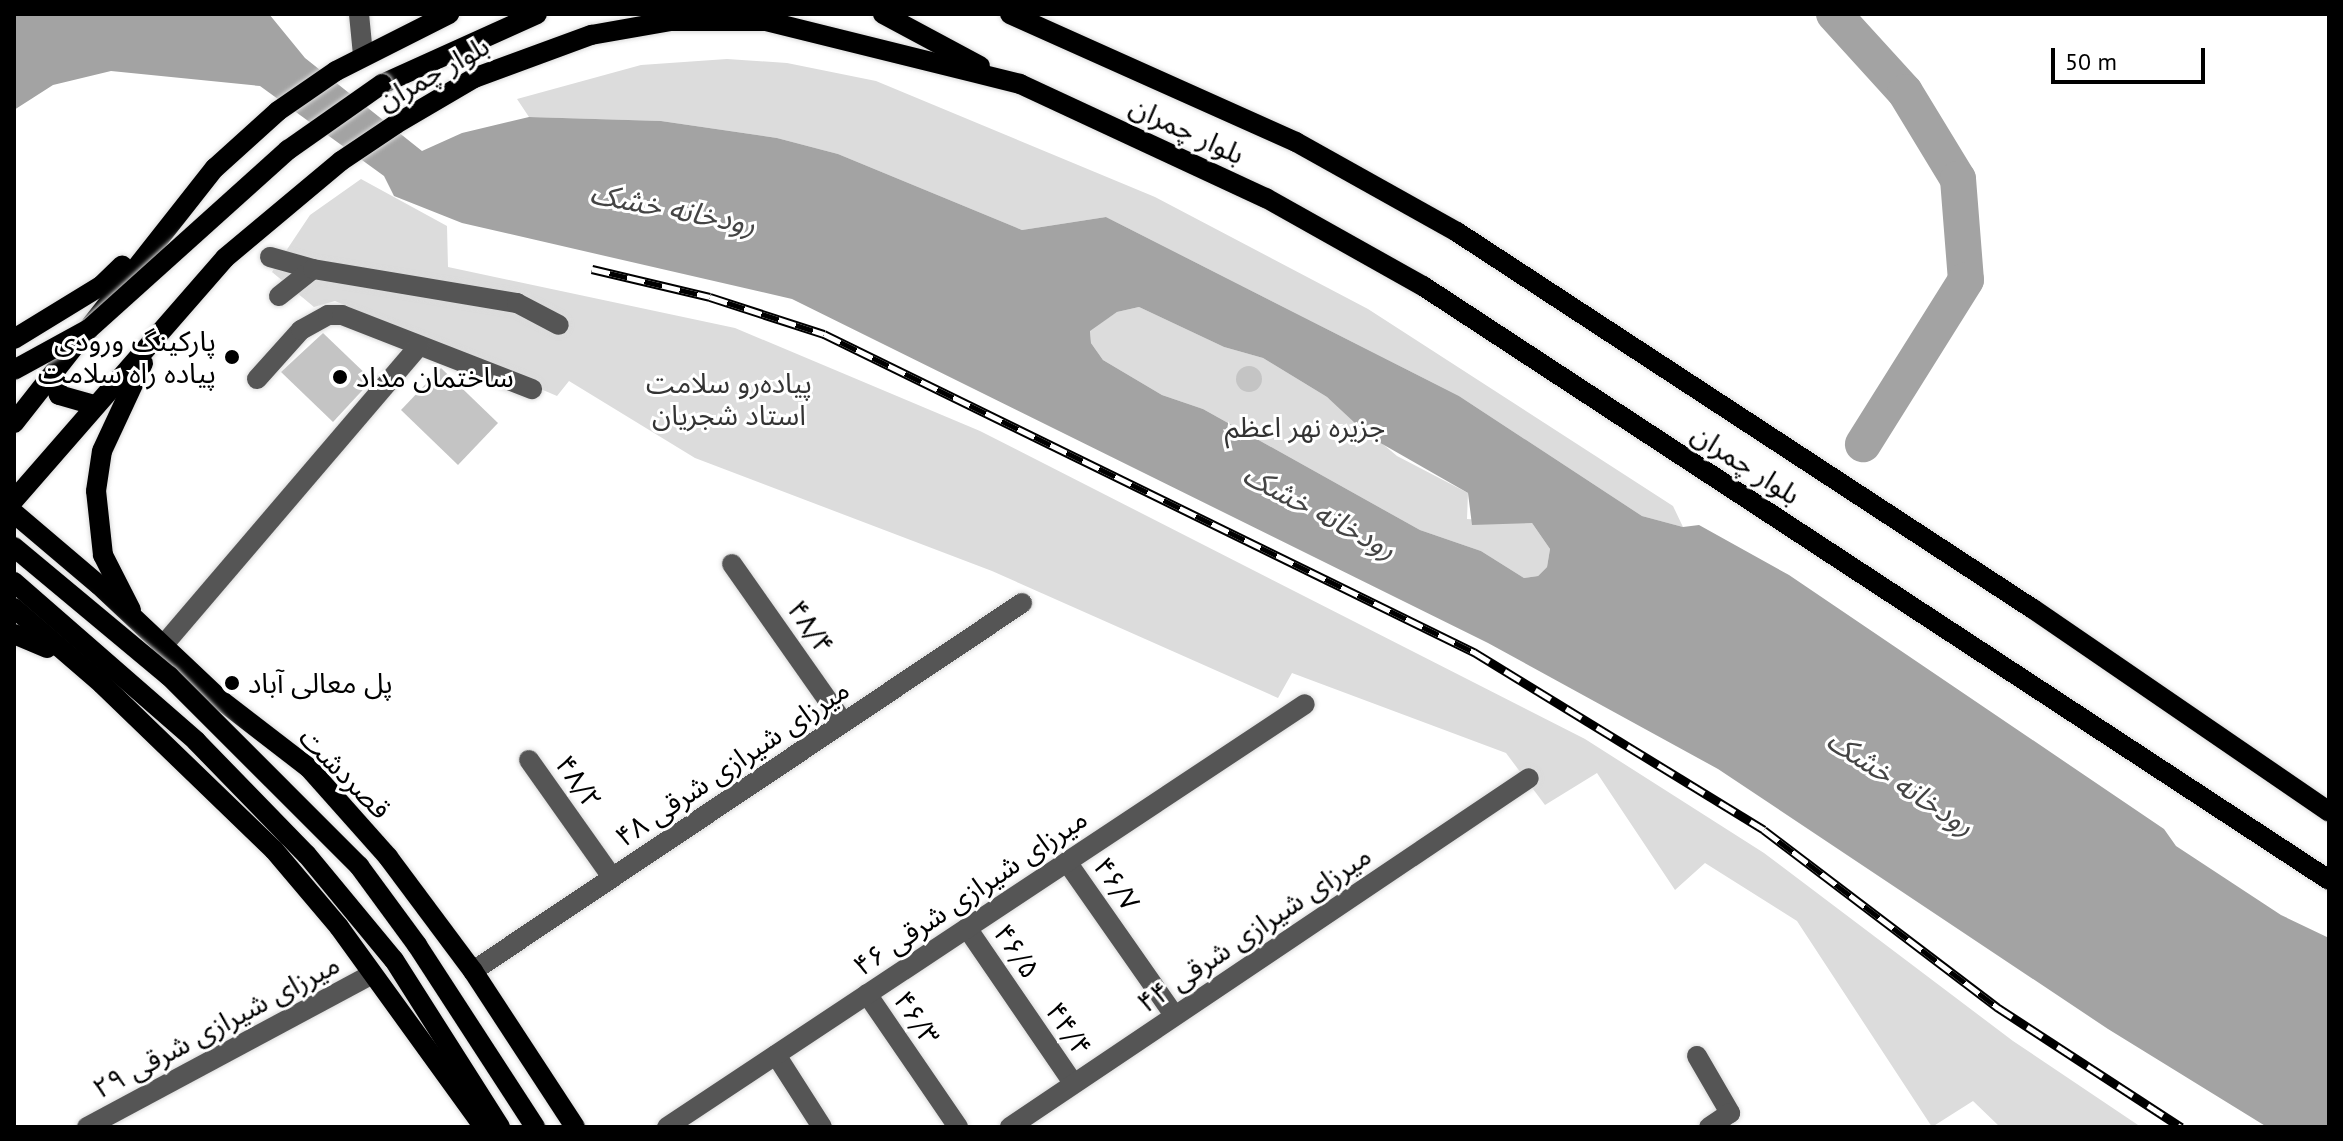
<!DOCTYPE html>
<html>
<head>
<meta charset="utf-8">
<style>
  body { margin:0 }
  #map { position:relative; width:2343px; height:1141px; overflow:hidden; background:#fff; font-family:"PT Sans","Noto Sans Arabic",sans-serif }
  div>[style] { position:absolute }
  [style*='--x'] { left:calc(var(--x)*1px); top:calc(var(--y)*1px); width:calc(var(--w)*1px); rotate:calc(var(--a)*1deg) }
  .green>* { inset:0; background:#dcdcdc }
  .water>* { inset:0; background:#a3a3a3 }
  .river>* { height:36px; margin:-18px; padding:0 18px; transform-origin:18px; border-radius:18px; background:#a3a3a3 }
  .building>* { inset:0; background:#c4c4c4 }
  .round { border-radius:50% }
  .roads { filter:drop-shadow(0 0 2px #dbdbdb) drop-shadow(0 0 2px #dbdbdb) }
  .minor>* { height:20px; margin:-10px; padding:0 10px; transform-origin:10px; border-radius:10px; background:#555 }
  .major>* { height:20px; margin:-10px; padding:0 10px; transform-origin:10px; border-radius:10px; background:#000 }
  .rail>* { height:9px; margin-top:-4.5px; transform-origin:0; background:repeating-linear-gradient(90deg,#fff 0 18px,#000 0 36px); box-sizing:border-box; border-block:2px solid #000 }
  .bridges { filter:drop-shadow(0 0 2px #dbdbdb) drop-shadow(0 0 2px #dbdbdb) }
  .major-bridge>* { height:20px; margin:-10px; padding:0 10px; transform-origin:10px; border-radius:10px; background:#000 }
  .dots>* { width:22px; height:22px; translate:-50% -50%; box-sizing:border-box; border:4px solid #fff; border-radius:50% }
  span { translate:-50% -50%; white-space:nowrap; text-align:center; line-height:1.15; -webkit-text-stroke:6px #fff; paint-order:stroke }
  .street-label { font-size:28px; color:#000 }
  .poi-label { font-size:28px; color:#000 }
  .right { translate:-100% -50%; text-align:right }
  .left { translate:0 -50%; text-align:left }
  .park-label { font-size:28px; color:#333 }
  .water-label { font-size:30px; color:#444; font-style:italic }
  .frame { position:absolute; inset:0; border:16px solid #000; pointer-events:none }
  .scale { position:absolute; left:2051px; top:48px; width:154px; height:36px; box-sizing:border-box; border:4px solid #000; border-top:0; padding-left:10px; font-size:24px; line-height:28px; white-space:nowrap; color:#000; -webkit-text-stroke:6px #fff; paint-order:stroke }
</style>
</head>
<body>
<div id="map">
  <div class="green">
    <div style="clip-path:polygon(727px 59px,787px 63px,876px 81px,1155px 197px,1368px 309px,1673px 506px,1683px 527px,1642px 516px,1459px 396px,1106px 217px,1022px 230px,838px 154px,777px 138px,661px 121px,529px 117px,517px 99px,641px 65px)"></div>
    <div style="clip-path:polygon(361px 179px,447px 226px,448px 267px,735px 328px,980px 431px,1585px 739px,1764px 853px,2013px 1041px,2141px 1127px,2000px 1127px,1973px 1101px,1932px 1127px,1797px 921px,1705px 863px,1675px 890px,1597px 773px,1545px 805px,1506px 753px,1292px 673px,1278px 698px,992px 571px,695px 458px,569px 381px,557px 396px,335px 301px,314px 307px,272px 272px,310px 215px)"></div>
    <div style="clip-path:polygon(1139px 307px,1224px 347px,1263px 358px,1327px 397px,1397px 456px,1468px 493px,1467px 519px,1532px 523px,1550px 549px,1547px 567px,1538px 576px,1524px 578px,1481px 551px,1420px 530px,1203px 409px,1162px 395px,1103px 360px,1091px 343px,1090px 330px,1117px 312px)"></div>
  </div>
  <div class="water">
    <div style="clip-path:polygon(evenodd,14px 14px,269px 14px,305px 58px,422px 151px,462px 133px,529px 117px,661px 121px,777px 138px,838px 154px,1022px 230px,1106px 217px,1459px 396px,1642px 516px,1683px 527px,1699px 525px,1789px 575px,2164px 829px,2176px 846px,2281px 915px,2329px 938px,2329px 1127px,2267px 1127px,2108px 1029px,1718px 769px,1488px 643px,792px 299px,462px 223px,394px 196px,384px 176px,260px 86px,111px 71px,53px 85px,14px 110px,14px 14px,1139px 307px,1224px 347px,1263px 358px,1327px 397px,1370px 437px,1468px 493px,1472px 525px,1532px 523px,1550px 549px,1547px 567px,1538px 576px,1524px 578px,1481px 551px,1420px 530px,1203px 409px,1162px 395px,1103px 360px,1091px 343px,1090px 331px,1117px 312px,1139px 307px)"></div>
  </div>
  <div class="river">
    <div style="--x:1834;--y:14;--w:105;--a:47.7"></div>
    <div style="--x:1905;--y:92;--w:102;--a:58.7"></div>
    <div style="--x:1958;--y:179;--w:101;--a:85.5"></div>
    <div style="--x:1966;--y:280;--w:194;--a:122.1"></div>
  </div>
  <div class="building">
    <div style="clip-path:polygon(323px 333px,372px 380px,333px 422px,281px 372px)"></div>
    <div class="round" style="left:1236px;top:366px;width:26px;height:26px"></div>
    <div style="clip-path:polygon(441px 368px,498px 423px,458px 465px,401px 410px)"></div>
  </div>
  <div class="roads">
    <div class="minor">
      <div style="--x:359;--y:14;--w:41;--a:84.4"></div>
      <div style="--x:270;--y:257;--w:45;--a:15.6"></div>
      <div style="--x:279;--y:296;--w:43;--a:-38.5"></div>
      <div style="--x:313;--y:269;--w:207;--a:9.5"></div>
      <div style="--x:517;--y:303;--w:47;--a:27.6"></div>
      <div style="--x:257;--y:379;--w:66;--a:-48.1"></div>
      <div style="--x:301;--y:330;--w:31;--a:-29"></div>
      <div style="--x:328;--y:315;--w:14;--a:0"></div>
      <div style="--x:342;--y:315;--w:204;--a:21.3"></div>
      <div style="--x:732;--y:564;--w:193;--a:54.9"></div>
      <div style="--x:161;--y:648;--w:397;--a:-49.5"></div>
      <div style="--x:529;--y:760;--w:142;--a:54.7"></div>
      <div style="--x:1067;--y:862;--w:187;--a:55"></div>
      <div style="--x:967;--y:928;--w:188;--a:55.6"></div>
      <div style="--x:473;--y:971;--w:661;--a:-33.83"></div>
      <div style="--x:867;--y:994;--w:161;--a:55.6"></div>
      <div style="--x:776;--y:1055;--w:85;--a:57.4"></div>
      <div style="--x:1697;--y:1056;--w:66;--a:59.9"></div>
      <div style="--x:1730;--y:1113;--w:25;--a:146"></div>
      <div style="--x:87;--y:1127;--w:322;--a:-28.2"></div>
      <div style="--x:667;--y:1127;--w:765;--a:-33.54"></div>
      <div style="--x:1010;--y:1127;--w:625;--a:-33.92"></div>
    </div>
    <div class="major">
      <div style="--x:883;--y:14;--w:110;--a:28.2"></div>
      <div style="--x:1010;--y:14;--w:313;--a:24.1"></div>
      <div style="--x:1296;--y:142;--w:184;--a:29.2"></div>
      <div style="--x:1457;--y:232;--w:688;--a:33.21"></div>
      <div style="--x:2033;--y:609;--w:359;--a:34.4"></div>
      <div style="--x:382;--y:84;--w:170;--a:-24.3"></div>
      <div style="--x:14;--y:339;--w:103;--a:-31.5"></div>
      <div style="--x:102;--y:285;--w:28;--a:-44"></div>
      <div style="--x:52;--y:376;--w:20;--a:70"></div>
      <div style="--x:59;--y:395;--w:37;--a:16"></div>
      <div style="--x:14;--y:423;--w:325;--a:-51.8"></div>
      <div style="--x:215;--y:168;--w:85;--a:-42.1"></div>
      <div style="--x:278;--y:111;--w:70;--a:-34.6"></div>
      <div style="--x:336;--y:71;--w:127;--a:-26.8"></div>
      <div style="--x:14;--y:500;--w:321;--a:-48.9"></div>
      <div style="--x:225;--y:258;--w:151;--a:-39.9"></div>
      <div style="--x:341;--y:161;--w:66;--a:-33.9"></div>
      <div style="--x:396;--y:124;--w:91;--a:-30.5"></div>
      <div style="--x:474;--y:78;--w:125;--a:-20.2"></div>
      <div style="--x:591;--y:35;--w:80;--a:-10"></div>
      <div style="--x:670;--y:21;--w:96;--a:0"></div>
      <div style="--x:766;--y:21;--w:262;--a:13.9"></div>
      <div style="--x:1020;--y:84;--w:271;--a:24.9"></div>
      <div style="--x:1266;--y:198;--w:180;--a:29.3"></div>
      <div style="--x:1423;--y:286;--w:1083;--a:33.25"></div>
      <div style="--x:14;--y:513;--w:111;--a:40.3"></div>
      <div style="--x:99;--y:585;--w:169;--a:43.3"></div>
      <div style="--x:222;--y:701;--w:110;--a:37.6"></div>
      <div style="--x:309;--y:768;--w:119;--a:48.4"></div>
      <div style="--x:388;--y:857;--w:142;--a:53.3"></div>
      <div style="--x:473;--y:971;--w:186;--a:56.8"></div>
      <div style="--x:14;--y:582;--w:242;--a:41.1"></div>
      <div style="--x:196;--y:741;--w:159;--a:45.8"></div>
      <div style="--x:307;--y:855;--w:136;--a:50.4"></div>
      <div style="--x:394;--y:960;--w:198;--a:57.6"></div>
      <div style="--x:14;--y:608;--w:116;--a:40.8"></div>
      <div style="--x:102;--y:684;--w:239;--a:44"></div>
      <div style="--x:274;--y:850;--w:101;--a:49.8"></div>
      <div style="--x:339;--y:927;--w:247;--a:54.1"></div>
      <div style="--x:131;--y:610;--w:62;--a:-117"></div>
      <div style="--x:103;--y:555;--w:64;--a:-96.2"></div>
      <div style="--x:96;--y:491;--w:40;--a:-81.5"></div>
      <div style="--x:102;--y:451;--w:97;--a:-65"></div>
      <div style="--x:14;--y:634;--w:36;--a:23"></div>
    </div>
  </div>
  <div class="rail">
    <div style="--x:592;--y:269;--w:121;--a:13.3"></div>
    <div style="--x:710;--y:297;--w:120;--a:18"></div>
    <div style="--x:824;--y:334;--w:724;--a:26.07"></div>
    <div style="--x:1474;--y:652;--w:340;--a:31.5"></div>
    <div style="--x:1764;--y:830;--w:293;--a:37.2"></div>
    <div style="--x:1997;--y:1007;--w:220;--a:33.1"></div>
  </div>
  <div class="bridges">
    <div class="major-bridge">
      <div style="--x:14;--y:370;--w:85;--a:-28.7"></div>
      <div style="--x:89;--y:329;--w:268;--a:-42"></div>
      <div style="--x:288;--y:150;--w:115;--a:-35.1"></div>
      <div style="--x:14;--y:547;--w:202;--a:39.8"></div>
      <div style="--x:169;--y:676;--w:269;--a:45"></div>
      <div style="--x:359;--y:866;--w:98;--a:53.7"></div>
      <div style="--x:417;--y:945;--w:217;--a:57"></div>
    </div>
  </div>
  <div class="dots">
    <div style="left:232px;top:357px;background:#000"></div>
    <div style="left:340px;top:377px;background:#000"></div>
    <div style="left:232px;top:683px;background:#000"></div>
  </div>
  <div class="street-label">
    <span style="left:433px;top:73px;rotate:-29deg">بلوار چمران</span>
    <span style="left:1187px;top:130px;rotate:25deg">بلوار چمران</span>
    <span style="left:1746px;top:464px;rotate:33deg">بلوار چمران</span>
    <span style="left:811px;top:627px;rotate:55deg">۴۸/۴</span>
    <span style="left:732px;top:763px;rotate:-34deg">۴۸ میرزای شیرازی شرقی</span>
    <span style="left:345px;top:773px;rotate:45deg">قصردشت</span>
    <span style="left:579px;top:782px;rotate:55deg">۴۸/۲</span>
    <span style="left:1117px;top:884px;rotate:55deg">۴۶/۷</span>
    <span style="left:970px;top:892px;rotate:-34deg">۴۶ میرزای شیرازی شرقی</span>
    <span style="left:1254px;top:929px;rotate:-34deg">۴۴ میرزای شیرازی شرقی</span>
    <span style="left:1017px;top:951px;rotate:56deg">۴۶/۵</span>
    <span style="left:917px;top:1018px;rotate:56deg">۴۶/۳</span>
    <span style="left:216px;top:1026px;rotate:-28deg">۲۹ میرزای شیرازی شرقی</span>
    <span style="left:1069px;top:1029px;rotate:56deg">۴۴/۴</span>
  </div>
  <div class="poi-label">
    <span class="right" style="left:216px;top:357px">پارکینگ ورودی<br>پیاده راه سلامت</span>
    <span class="left" style="left:356px;top:377px">ساختمان مداد</span>
    <span class="left" style="left:248px;top:683px">پل معالی آباد</span>
  </div>
  <div class="park-label">
    <span style="left:729px;top:399px">پیاده‌رو سلامت<br>استاد شجریان</span>
    <span style="left:1305px;top:427px">جزیره نهر اعظم</span>
  </div>
  <div class="water-label">
    <span style="left:673px;top:208px;rotate:11deg">رودخانه خشک</span>
    <span style="left:1320px;top:511px;rotate:28deg">رودخانه خشک</span>
    <span style="left:1901px;top:782px;rotate:33deg">رودخانه خشک</span>
  </div>
  <div class="frame"></div>
  <div class="scale">50 m</div>
</div>
</body>
</html>
